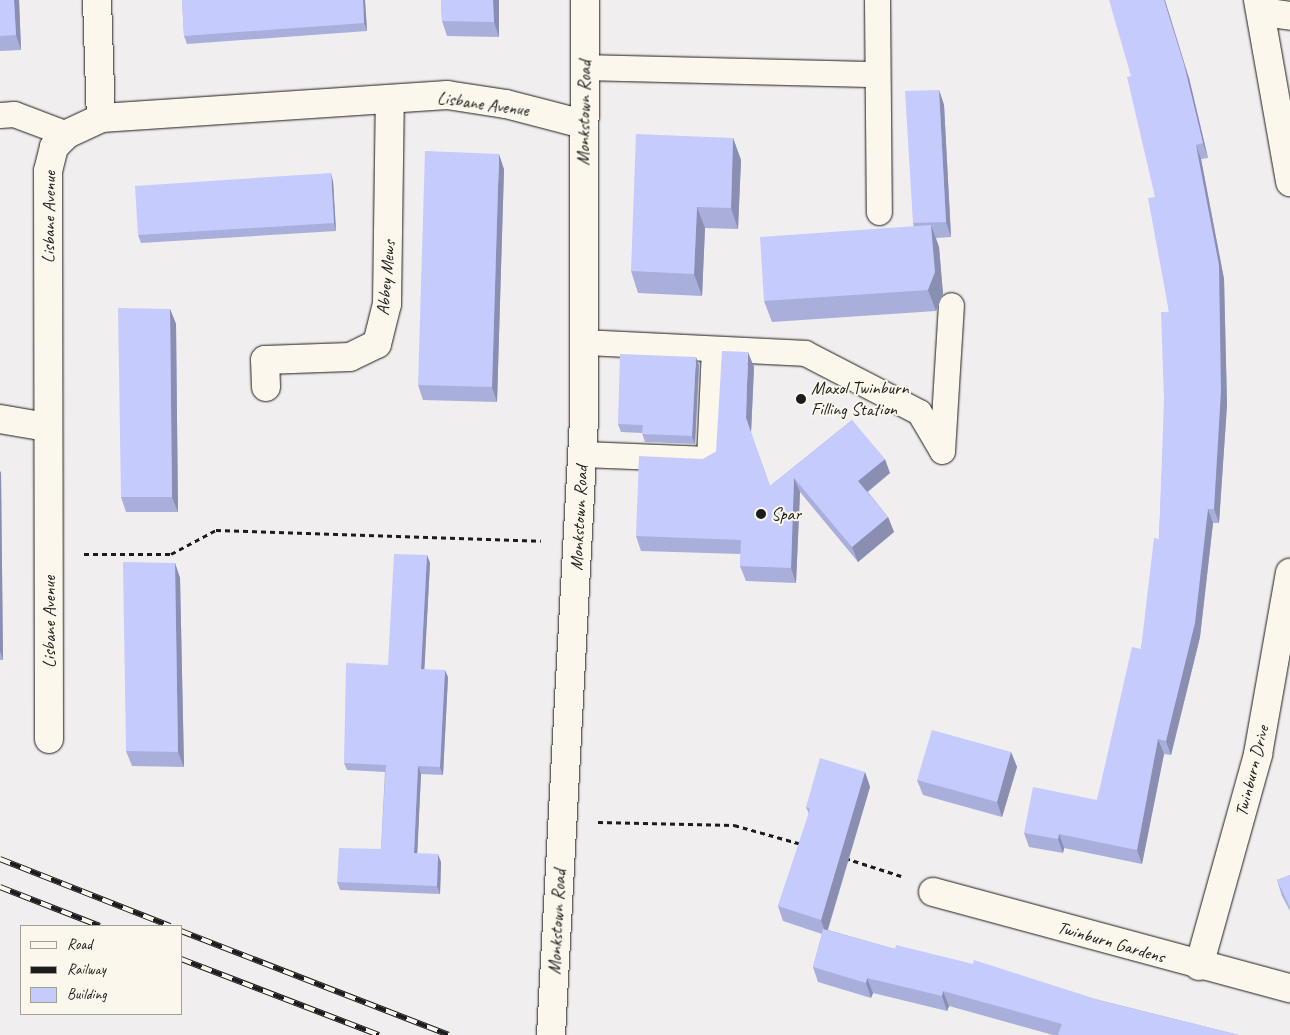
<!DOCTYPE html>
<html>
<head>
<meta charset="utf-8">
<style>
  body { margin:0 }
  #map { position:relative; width:1290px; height:1035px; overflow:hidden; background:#f0eeef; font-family:Caveat,sans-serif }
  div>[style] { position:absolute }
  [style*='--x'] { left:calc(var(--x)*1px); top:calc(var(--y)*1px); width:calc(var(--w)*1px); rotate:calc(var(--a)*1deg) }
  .path>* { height:3px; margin-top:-1.5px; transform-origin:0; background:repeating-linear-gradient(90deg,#1c1c1c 0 5px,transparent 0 9px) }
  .roads { filter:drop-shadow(0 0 1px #1c1c1c) drop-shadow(0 0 1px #1c1c1c) }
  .service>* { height:25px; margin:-12.5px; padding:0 12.5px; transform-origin:12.5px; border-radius:12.5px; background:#fbf7ec }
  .minor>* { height:28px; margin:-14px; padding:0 14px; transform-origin:14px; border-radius:14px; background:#fbf7ec }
  .tertiary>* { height:28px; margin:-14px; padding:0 14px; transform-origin:14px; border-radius:14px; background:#fbf7ec }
  .rail>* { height:5.5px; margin-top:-2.75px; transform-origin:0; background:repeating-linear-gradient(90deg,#fbf7ec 0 11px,#1c1c1c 0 22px); box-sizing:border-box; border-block:1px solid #1c1c1c }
  .wall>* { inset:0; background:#a9afda }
  .shaded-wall>* { inset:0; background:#8a8eb1 }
  .building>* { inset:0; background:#c5cbfd }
  .dots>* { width:14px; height:14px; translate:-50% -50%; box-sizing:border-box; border:2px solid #fbf7ec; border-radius:50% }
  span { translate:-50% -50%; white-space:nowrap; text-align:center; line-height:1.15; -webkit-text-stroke:4px #fbf7ec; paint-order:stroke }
  .street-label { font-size:18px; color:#1c1c1c }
  .poi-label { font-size:18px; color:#1c1c1c }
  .left { translate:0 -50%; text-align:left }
  .legend { position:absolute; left:20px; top:925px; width:162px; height:90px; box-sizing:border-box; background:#fbf7ec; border:1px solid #a29f99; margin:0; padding:6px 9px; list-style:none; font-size:15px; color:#1c1c1c }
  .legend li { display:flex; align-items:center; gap:10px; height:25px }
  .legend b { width:25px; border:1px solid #a29f99 }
</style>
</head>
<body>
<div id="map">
  <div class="path">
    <div style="--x:84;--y:554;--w:87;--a:0"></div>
    <div style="--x:171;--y:554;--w:51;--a:-28.1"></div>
    <div style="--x:216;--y:530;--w:325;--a:1.9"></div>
    <div style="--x:598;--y:822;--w:136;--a:1.3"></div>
    <div style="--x:734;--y:825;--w:70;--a:15.8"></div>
    <div style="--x:845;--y:858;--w:59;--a:17.8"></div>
  </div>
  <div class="roads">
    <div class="service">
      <div style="--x:877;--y:0;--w:212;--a:89.5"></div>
      <div style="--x:584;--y:67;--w:293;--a:1.4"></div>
      <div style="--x:0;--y:115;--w:14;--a:-4"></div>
      <div style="--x:14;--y:114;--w:57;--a:20.7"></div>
      <div style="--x:584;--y:342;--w:221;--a:2.8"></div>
      <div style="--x:805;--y:353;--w:128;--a:27.4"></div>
      <div style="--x:919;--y:412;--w:45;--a:59.5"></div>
      <div style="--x:942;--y:451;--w:146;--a:-86.5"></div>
      <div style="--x:582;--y:454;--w:127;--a:2.3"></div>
      <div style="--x:709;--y:459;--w:110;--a:-87.4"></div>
    </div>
    <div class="minor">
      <div style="--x:97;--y:0;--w:118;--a:88.1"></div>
      <div style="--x:1258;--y:0;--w:185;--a:80"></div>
      <div style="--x:1263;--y:12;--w:27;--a:8"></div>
      <div style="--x:266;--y:387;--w:27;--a:-92"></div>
      <div style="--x:265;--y:360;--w:85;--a:-2"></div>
      <div style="--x:350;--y:357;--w:30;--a:-26"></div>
      <div style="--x:377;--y:344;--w:41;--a:-76"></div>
      <div style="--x:387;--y:304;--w:205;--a:-89.2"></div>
      <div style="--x:0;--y:419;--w:48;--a:9.7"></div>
      <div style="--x:49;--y:739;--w:568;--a:-90.1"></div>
      <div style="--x:48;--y:171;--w:25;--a:-76"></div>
      <div style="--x:54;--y:147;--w:18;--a:-45"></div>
      <div style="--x:67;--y:134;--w:38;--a:-25"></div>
      <div style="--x:101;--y:118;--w:347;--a:-3.8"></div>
      <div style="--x:447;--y:95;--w:60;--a:8.7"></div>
      <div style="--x:506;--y:104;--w:80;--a:14.6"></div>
      <div style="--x:933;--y:892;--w:370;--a:15.1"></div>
      <div style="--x:1199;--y:966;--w:220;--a:-74.4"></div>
      <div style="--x:1258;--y:754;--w:184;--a:-80"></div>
    </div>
    <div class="tertiary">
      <div style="--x:551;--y:1035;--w:617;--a:-86.93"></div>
      <div style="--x:584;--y:419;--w:419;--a:-89.9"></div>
    </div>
  </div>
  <div class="rail">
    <div style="--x:0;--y:859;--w:183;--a:21.5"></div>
    <div style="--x:0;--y:887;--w:107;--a:21.3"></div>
    <div style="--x:181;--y:931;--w:287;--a:21.2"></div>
    <div style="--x:181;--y:959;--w:212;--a:21"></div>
  </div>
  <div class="wall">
    <div style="clip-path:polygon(0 0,19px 0,21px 50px,0 51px)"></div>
    <div style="clip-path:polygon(182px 0,365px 0,367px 31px,187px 44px,184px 36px)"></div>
    <div style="clip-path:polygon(441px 0,499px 0,499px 37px,447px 36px,442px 21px)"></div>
    <div style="clip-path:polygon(1189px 78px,1208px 158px,1201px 159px,1224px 279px,1227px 405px,1219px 523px,1213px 523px,1200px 637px,1171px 755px,1164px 754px,1142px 864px,1064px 848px,1063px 853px,1029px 847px,1024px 833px,1097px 800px,1141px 649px,1159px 539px,1169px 312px,1155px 197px)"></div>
    <div style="clip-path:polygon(939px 90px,944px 105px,951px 237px,936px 238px,939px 247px,943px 294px,936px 311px,772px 322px,764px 301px,914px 227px,913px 223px)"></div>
    <div style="clip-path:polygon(733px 138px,741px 160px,738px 229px,705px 228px,702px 296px,638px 293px,631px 271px)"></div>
    <div style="clip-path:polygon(504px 169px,497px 402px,423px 400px,418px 385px)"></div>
    <div style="clip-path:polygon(333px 181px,336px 231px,141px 243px,138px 235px)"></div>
    <div style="clip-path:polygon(170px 309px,176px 324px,178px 512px,126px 512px,121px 497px)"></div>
    <div style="clip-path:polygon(699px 365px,695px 444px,645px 442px,642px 433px,621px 432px,618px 424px)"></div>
    <div style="clip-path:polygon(754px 367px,751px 433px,770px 486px,852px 420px,890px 473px,868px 492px,888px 517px,894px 532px,858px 562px,800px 492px,796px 583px,746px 581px,740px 566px,741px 554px,641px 551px,636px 536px,703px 459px,716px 452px)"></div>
    <div style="clip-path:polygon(0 471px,1px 473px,3px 660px,0 660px)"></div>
    <div style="clip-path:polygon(427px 555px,430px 563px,424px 669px,448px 677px,443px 775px,421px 774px,417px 853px,441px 862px,440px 894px,340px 890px,337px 882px,381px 849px,385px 772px,347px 770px,344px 763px,388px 665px)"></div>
    <div style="clip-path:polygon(175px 563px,180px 578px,184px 767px,132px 766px,126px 751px)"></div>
    <div style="clip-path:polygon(1011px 752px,1017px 767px,1002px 817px,923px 795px,917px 780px)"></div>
    <div style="clip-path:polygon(865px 772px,870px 787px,828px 930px,895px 949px,1239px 1035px,1053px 1035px,949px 1006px,947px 1011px,873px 993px,871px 998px,818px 982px,813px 967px,822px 934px,783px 921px,778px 906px,809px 814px,806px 807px)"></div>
    <div style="clip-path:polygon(1290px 875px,1290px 911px,1282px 896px,1277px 880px)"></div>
  </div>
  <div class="shaded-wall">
    <div style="clip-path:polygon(14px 0,19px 0,21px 50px,16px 35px)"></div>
    <div style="clip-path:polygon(363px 0,365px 0,367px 31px,364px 23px)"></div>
    <div style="clip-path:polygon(493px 0,499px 0,499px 37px,494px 22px)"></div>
    <div style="clip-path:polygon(1164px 0,1165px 0,1189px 78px,1208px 158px,1203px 143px)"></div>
    <div style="clip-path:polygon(939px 90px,944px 105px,951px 237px,946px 222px)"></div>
    <div style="clip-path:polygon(733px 138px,741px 160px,738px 229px,731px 208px)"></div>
    <div style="clip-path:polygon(1196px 145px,1201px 159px,1224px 279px,1227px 405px,1219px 523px,1214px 509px)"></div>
    <div style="clip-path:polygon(499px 154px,504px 169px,497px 402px,492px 387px)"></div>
    <div style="clip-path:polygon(331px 173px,333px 181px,336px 231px,334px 223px)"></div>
    <div style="clip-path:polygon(697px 207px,705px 228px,702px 296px,694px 274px)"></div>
    <div style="clip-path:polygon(931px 225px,939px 247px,943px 294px,936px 311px,928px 290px)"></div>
    <div style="clip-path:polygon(170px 309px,176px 324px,178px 512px,172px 497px)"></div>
    <div style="clip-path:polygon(748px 352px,754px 367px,751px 433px,746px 418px)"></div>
    <div style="clip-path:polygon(696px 357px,699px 365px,695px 444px,692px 436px)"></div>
    <div style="clip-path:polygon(885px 459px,890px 473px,863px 495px,858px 481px)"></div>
    <div style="clip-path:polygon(0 471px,1px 473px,3px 660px,0 651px)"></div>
    <div style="clip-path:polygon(794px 478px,800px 492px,796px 583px,791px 568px)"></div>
    <div style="clip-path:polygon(1208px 509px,1213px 523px,1200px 637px,1171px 755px,1166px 741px)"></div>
    <div style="clip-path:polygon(888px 517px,894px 532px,858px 562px,852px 547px)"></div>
    <div style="clip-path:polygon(427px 555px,430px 563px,424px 677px,421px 669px)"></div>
    <div style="clip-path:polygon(175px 563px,180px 578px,184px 767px,178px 752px)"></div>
    <div style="clip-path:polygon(445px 670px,448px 677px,443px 775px,440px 767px)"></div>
    <div style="clip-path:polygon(1158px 739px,1164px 754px,1142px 864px,1137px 850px)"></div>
    <div style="clip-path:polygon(1011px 752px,1017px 767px,1002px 817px,997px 802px)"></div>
    <div style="clip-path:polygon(418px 766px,421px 774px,417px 860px,414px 853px)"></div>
    <div style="clip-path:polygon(865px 772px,870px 787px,826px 935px,821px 920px)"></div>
    <div style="clip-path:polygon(1059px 834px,1064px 848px,1063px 853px,1058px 839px)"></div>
    <div style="clip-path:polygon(438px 854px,441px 862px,440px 894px,437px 886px)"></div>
    <div style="clip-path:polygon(867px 978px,873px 993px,871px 998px,866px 983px)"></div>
    <div style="clip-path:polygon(943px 991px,949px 1006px,947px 1011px,942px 996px)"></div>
  </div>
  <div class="building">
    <div style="clip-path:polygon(0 0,14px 0,16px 35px,0 36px)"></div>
    <div style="clip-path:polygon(182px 0,363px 0,364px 23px,184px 36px)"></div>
    <div style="clip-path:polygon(441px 0,493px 0,494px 22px,442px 21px)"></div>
    <div style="clip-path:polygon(1109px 0,1164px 0,1184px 64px,1203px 143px,1196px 145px,1219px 265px,1221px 391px,1214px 509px,1208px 509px,1195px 623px,1166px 741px,1158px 739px,1137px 850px,1059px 834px,1058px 839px,1024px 833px,1033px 787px,1097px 800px,1132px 647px,1141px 649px,1154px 538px,1159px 539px,1164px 399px,1161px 312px,1169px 312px,1148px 198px,1155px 197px,1127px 77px,1131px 76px)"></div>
    <div style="clip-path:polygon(939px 90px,946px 222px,913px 223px,905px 91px)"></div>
    <div style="clip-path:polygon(636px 134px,733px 138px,731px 208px,697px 207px,694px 274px,631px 271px)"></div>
    <div style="clip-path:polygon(425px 151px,499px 154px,492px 387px,418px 385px)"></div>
    <div style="clip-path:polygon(331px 173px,334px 223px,138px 235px,135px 186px)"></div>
    <div style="clip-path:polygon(931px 225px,935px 272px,928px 290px,764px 301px,760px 237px)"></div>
    <div style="clip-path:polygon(118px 308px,170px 309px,172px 497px,121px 497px)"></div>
    <div style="clip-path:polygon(722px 351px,748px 352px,746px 418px,770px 486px,852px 420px,885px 459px,858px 481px,888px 517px,852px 547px,794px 478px,791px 568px,740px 566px,741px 540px,636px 536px,639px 456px,703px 459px,716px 452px)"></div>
    <div style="clip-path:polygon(620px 354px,696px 357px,692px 436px,642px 434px,643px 425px,618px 424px)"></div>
    <div style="clip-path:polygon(394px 554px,427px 555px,421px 669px,445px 670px,440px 767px,418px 766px,414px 853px,438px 854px,437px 886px,337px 882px,339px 848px,381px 849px,386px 765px,344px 763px,346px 663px,388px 665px)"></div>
    <div style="clip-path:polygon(123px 562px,175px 563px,178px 752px,126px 751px)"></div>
    <div style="clip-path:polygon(932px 730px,1011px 752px,997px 802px,917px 780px)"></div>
    <div style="clip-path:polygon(820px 758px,865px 772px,821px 920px,778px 906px,810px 809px,806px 807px)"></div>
    <div style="clip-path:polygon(1290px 875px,1290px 908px,1277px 880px)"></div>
    <div style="clip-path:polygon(823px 929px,895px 949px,896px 945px,973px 964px,974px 960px,1102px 1001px,1239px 1035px,1058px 1035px,1062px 1024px,943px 991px,942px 996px,867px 978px,866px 983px,813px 967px)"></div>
  </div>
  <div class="dots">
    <div style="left:801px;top:399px;background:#1c1c1c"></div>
    <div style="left:761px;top:514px;background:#1c1c1c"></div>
  </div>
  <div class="street-label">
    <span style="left:483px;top:104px;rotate:8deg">Lisbane Avenue</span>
    <span style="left:584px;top:113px;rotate:-89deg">Monkstown Road</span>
    <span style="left:49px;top:217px;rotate:-89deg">Lisbane Avenue</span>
    <span style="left:386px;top:278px;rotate:-85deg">Abbey Mews</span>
    <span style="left:579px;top:518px;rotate:-87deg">Monkstown Road</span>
    <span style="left:49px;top:622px;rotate:-90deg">Lisbane Avenue</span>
    <span style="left:1252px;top:771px;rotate:-76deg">Twinburn Drive</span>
    <span style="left:557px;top:922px;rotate:-87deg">Monkstown Road</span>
    <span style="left:1111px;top:942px;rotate:16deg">Twinburn Gardens</span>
  </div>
  <div class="poi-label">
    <span class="left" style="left:811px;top:399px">Maxol Twinburn<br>Filling Station</span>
    <span class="left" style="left:771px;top:514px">Spar</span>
  </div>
  <ul class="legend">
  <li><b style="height:6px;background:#fbf7ec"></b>Road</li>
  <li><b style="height:6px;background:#1c1c1c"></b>Railway</li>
  <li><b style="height:14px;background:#c5cbfd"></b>Building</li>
  </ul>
</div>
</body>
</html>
